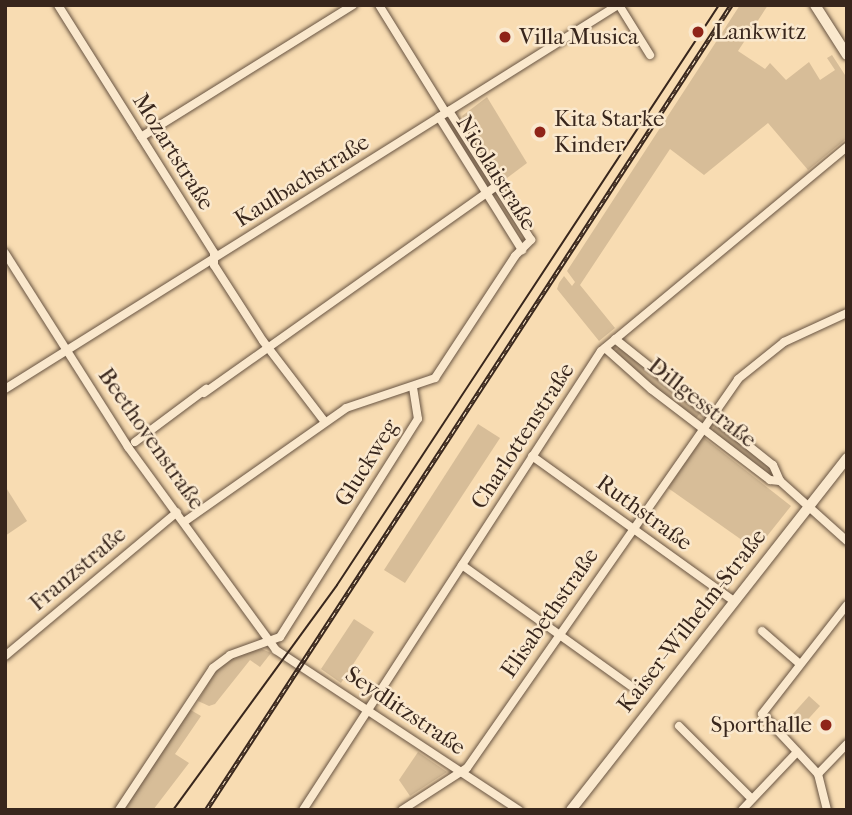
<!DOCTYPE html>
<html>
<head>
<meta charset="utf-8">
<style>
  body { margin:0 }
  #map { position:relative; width:852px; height:815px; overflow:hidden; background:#f8dcb2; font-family:"IM FELL French Canon",serif }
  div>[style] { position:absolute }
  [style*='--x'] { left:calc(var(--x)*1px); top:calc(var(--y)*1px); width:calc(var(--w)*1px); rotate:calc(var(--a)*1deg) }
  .green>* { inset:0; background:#d7bd98 }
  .roads { filter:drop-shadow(0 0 2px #685442) drop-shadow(0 0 2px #685442) }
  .street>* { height:8px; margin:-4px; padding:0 4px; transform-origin:4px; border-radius:4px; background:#fae8cd }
  .secondary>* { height:10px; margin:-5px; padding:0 5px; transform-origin:5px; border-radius:5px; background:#fae8cd }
  .tram>* { height:2px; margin:-1px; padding:0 1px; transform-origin:1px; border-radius:1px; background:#38261c }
  .rail>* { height:4.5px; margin-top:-2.25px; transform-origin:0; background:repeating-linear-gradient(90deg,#fae8cd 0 5px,#38261c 0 10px); box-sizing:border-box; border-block:2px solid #38261c }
  .dots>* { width:19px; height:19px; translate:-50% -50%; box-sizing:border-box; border:4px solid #fae8cd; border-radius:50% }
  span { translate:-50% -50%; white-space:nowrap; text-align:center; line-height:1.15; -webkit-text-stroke:5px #fae8cd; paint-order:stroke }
  .poi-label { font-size:23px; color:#38261c }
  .left { translate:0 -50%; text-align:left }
  .right { translate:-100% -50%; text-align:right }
  .street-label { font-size:23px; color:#38261c }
  .frame { position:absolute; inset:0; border:7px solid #38261c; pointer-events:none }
</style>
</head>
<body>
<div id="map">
  <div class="green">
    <div style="clip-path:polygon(740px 5px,768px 5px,738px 51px,765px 69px,770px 63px,786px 80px,809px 62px,820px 80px,835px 70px,827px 58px,832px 55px,847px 78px,847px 138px,808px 170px,768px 123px,704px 175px,670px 149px,580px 285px,615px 328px,599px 341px,557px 289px,559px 283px,564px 276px,572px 286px,575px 282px,567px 271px)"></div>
    <div style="clip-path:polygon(487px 97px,527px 163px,503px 181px,462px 116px)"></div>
    <div style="clip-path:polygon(451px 120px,490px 182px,485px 186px,445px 123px)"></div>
    <div style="clip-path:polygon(620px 347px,700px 413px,695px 420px,614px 352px)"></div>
    <div style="clip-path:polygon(478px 424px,500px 438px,405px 583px,384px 570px)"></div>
    <div style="clip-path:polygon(716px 425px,774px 471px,770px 475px,712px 431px)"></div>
    <div style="clip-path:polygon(703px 437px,791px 506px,756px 550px,668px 488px)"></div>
    <div style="clip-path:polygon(5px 486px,27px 521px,5px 536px)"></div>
    <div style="clip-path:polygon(354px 619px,374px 632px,341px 683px,321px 669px)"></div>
    <div style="clip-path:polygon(262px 649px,271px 653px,260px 667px,250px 660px,215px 704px,209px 706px,198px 701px,218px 666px,240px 654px)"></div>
    <div style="clip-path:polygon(809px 696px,820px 706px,802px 726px,791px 716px)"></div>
    <div style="clip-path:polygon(189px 709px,201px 716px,175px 754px,189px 763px,153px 810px,123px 810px)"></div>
    <div style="clip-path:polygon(418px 752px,447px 772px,410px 796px,399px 780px)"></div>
  </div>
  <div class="roads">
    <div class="street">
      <div style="--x:58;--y:5;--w:293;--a:57.8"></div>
      <div style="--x:214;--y:253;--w:12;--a:90"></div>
      <div style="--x:214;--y:265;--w:90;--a:57.2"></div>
      <div style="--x:263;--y:341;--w:102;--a:52.6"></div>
      <div style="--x:379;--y:5;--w:127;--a:58.2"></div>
      <div style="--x:619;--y:5;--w:59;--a:58.2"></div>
      <div style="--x:439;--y:117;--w:157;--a:58"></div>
      <div style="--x:141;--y:137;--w:250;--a:-31.9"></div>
      <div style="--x:5;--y:253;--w:230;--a:57.6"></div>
      <div style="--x:128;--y:447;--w:251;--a:53.9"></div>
      <div style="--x:276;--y:650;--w:291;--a:33.4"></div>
      <div style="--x:615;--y:339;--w:202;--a:38.6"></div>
      <div style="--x:773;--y:465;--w:17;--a:66"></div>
      <div style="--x:605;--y:348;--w:62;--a:41.7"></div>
      <div style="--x:651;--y:389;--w:150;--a:37.4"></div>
      <div style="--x:770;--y:480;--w:10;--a:6"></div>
      <div style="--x:780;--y:481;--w:90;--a:41.8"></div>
      <div style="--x:5;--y:389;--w:723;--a:-32.06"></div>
      <div style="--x:204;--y:393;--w:358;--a:-35.3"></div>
      <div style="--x:135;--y:442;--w:89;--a:-36.7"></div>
      <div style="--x:532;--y:456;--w:249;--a:35.7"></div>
      <div style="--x:184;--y:522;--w:198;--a:-35.1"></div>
      <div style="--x:346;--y:408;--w:94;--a:-18.6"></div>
      <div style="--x:435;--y:378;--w:146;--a:-56.7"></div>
      <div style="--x:515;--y:256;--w:23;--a:-45"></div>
      <div style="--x:531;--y:240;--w:153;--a:-122.4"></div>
      <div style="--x:462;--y:565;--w:208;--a:35.6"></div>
      <div style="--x:762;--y:631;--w:50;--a:41"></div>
      <div style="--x:5;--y:656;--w:224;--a:-39.9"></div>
      <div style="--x:679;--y:726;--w:103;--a:45"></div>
      <div style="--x:818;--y:774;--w:42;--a:-46"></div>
      <div style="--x:119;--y:810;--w:170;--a:-56.5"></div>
      <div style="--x:213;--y:668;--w:21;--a:-37"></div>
      <div style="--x:230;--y:655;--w:53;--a:-19.8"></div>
      <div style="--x:280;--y:637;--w:258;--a:-57.7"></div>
      <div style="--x:418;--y:419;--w:30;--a:-99"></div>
      <div style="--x:303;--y:810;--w:547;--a:-57.01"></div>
      <div style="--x:601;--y:351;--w:320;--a:-39.7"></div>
      <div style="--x:402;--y:810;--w:77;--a:-32.9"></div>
      <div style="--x:467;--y:768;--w:474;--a:-55.1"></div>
      <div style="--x:738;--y:379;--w:59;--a:-38.8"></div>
      <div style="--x:784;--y:342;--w:69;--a:-24.7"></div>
      <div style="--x:742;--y:810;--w:80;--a:-46.5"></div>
      <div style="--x:827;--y:810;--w:37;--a:-104"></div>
      <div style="--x:818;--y:774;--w:82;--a:-133"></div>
      <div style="--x:762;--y:714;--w:138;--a:-52.1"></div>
    </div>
    <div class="secondary">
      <div style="--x:815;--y:5;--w:59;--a:57.4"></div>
      <div style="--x:571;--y:810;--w:447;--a:-51.9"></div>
    </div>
  </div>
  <div class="tram">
    <div style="--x:173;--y:810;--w:278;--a:-53.9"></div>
    <div style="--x:337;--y:585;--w:694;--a:-56.63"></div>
  </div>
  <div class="rail">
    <div style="--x:206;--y:810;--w:961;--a:-56.89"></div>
  </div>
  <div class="dots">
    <div style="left:698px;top:32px;background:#8f2418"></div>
    <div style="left:505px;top:37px;background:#8f2418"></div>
    <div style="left:540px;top:132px;background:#8f2418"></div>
    <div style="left:826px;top:725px;background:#8f2418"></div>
  </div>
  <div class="poi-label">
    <span class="left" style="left:714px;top:32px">Lankwitz</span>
    <span class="left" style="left:519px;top:37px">Villa Musica</span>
    <span class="left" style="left:554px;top:132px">Kita Starke<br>Kinder</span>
    <span class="right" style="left:812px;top:725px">Sporthalle</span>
  </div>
  <div class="street-label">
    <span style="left:173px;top:152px;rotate:58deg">Mozartstraße</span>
    <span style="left:496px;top:173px;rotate:58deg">Nicolaistraße</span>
    <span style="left:302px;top:181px;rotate:-32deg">Kaulbachstraße</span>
    <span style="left:702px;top:403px;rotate:38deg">Dillgesstraße</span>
    <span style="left:523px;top:436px;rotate:-57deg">Charlottenstraße</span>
    <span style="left:151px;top:439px;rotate:55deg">Beethovenstraße</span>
    <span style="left:367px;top:463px;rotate:-58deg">Gluckweg</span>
    <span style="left:644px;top:513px;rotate:36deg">Ruthstraße</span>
    <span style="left:78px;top:569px;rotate:-40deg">Franzstraße</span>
    <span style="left:550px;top:613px;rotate:-55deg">Elisabethstraße</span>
    <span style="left:692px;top:621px;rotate:-52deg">Kaiser-Wilhelm-Straße</span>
    <span style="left:405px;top:711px;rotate:34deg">Seydlitzstraße</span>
  </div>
  <div class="frame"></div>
</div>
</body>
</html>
